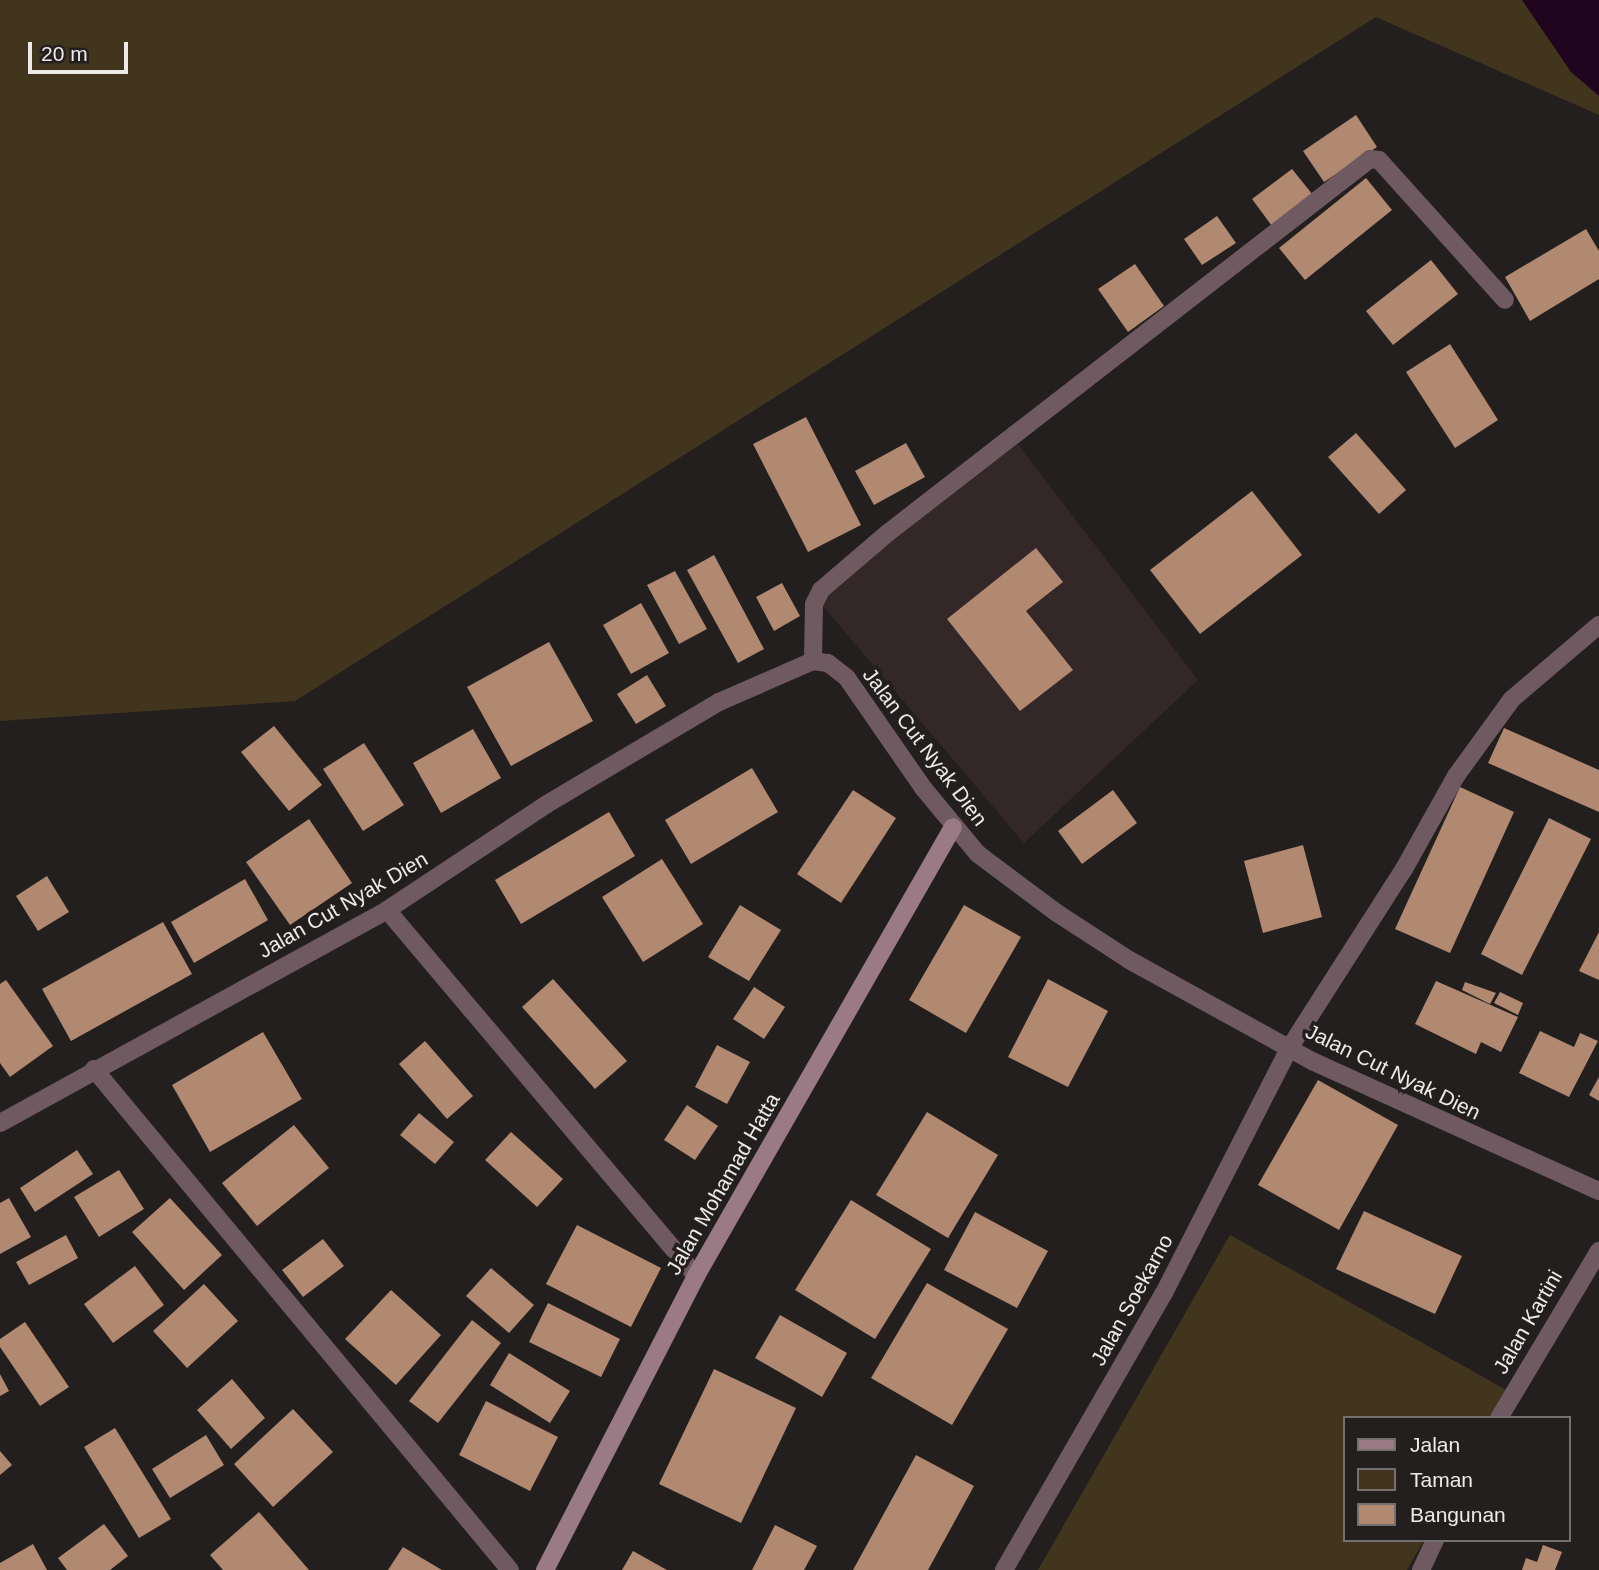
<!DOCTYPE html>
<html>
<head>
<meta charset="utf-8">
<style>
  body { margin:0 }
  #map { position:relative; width:1599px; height:1570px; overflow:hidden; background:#241f1f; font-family:Arial,sans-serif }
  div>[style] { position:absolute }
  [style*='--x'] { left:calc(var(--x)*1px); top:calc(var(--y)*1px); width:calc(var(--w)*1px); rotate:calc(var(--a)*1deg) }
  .built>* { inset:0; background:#332827 }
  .green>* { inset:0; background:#42351e }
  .water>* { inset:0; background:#1f051d }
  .building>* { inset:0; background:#b18870 }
  .street>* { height:18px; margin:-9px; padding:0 9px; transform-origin:9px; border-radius:9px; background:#6e5a60 }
  .secondary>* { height:18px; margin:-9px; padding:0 9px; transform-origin:9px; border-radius:9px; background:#9a7a84 }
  span { translate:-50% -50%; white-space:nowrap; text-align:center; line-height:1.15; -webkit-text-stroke:7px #241f1f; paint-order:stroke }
  .street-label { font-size:21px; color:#edeaea }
  .legend { position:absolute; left:1343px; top:1416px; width:228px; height:126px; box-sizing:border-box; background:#241f1f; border:2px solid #747070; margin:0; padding:9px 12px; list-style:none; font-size:21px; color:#edeaea }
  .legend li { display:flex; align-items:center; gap:14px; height:35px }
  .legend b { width:35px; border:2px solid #747070 }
  .scale { position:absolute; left:28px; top:42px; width:100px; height:32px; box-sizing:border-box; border:4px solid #edeaea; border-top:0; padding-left:9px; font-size:21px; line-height:24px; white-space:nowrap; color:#edeaea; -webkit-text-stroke:5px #241f1f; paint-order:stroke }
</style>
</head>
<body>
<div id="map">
  <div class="built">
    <div style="clip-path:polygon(1017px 443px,1198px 680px,1024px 843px,822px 605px,839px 578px)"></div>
  </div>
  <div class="green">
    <div style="clip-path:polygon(0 0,1599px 0,1599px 115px,1376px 17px,295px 701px,0 721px)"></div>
    <div style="clip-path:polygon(1230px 1235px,1508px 1391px,1493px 1418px,1345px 1418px,1345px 1540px,1424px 1540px,1407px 1570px,1038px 1570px)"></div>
  </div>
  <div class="water">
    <div style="clip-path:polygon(1522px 0,1599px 0,1599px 96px,1571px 72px)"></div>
  </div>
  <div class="building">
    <div style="clip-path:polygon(1356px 115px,1377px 147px,1324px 182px,1303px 151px)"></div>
    <div style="clip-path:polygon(1292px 169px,1313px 195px,1272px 226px,1252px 199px)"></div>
    <div style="clip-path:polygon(1366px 178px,1392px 210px,1305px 280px,1279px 248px)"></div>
    <div style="clip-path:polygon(1217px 216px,1236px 243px,1202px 265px,1184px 239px)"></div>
    <div style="clip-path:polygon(1586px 229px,1599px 251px,1599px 279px,1530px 321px,1505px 277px)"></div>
    <div style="clip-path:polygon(1431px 260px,1458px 294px,1393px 345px,1366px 311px)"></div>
    <div style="clip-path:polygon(1135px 264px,1164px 306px,1128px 332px,1098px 289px)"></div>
    <div style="clip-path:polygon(1450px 344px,1498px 420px,1455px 448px,1406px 372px)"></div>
    <div style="clip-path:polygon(806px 417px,861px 525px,808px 552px,753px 444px)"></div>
    <div style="clip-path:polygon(1356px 433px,1406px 490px,1379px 514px,1328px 457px)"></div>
    <div style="clip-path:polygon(906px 443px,925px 477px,874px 505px,855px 471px)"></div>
    <div style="clip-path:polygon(1252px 491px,1302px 555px,1200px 634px,1150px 570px)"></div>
    <div style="clip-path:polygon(1036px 548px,1063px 582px,1026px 611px,1073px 670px,1020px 711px,947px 619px)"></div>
    <div style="clip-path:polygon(714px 555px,764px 649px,738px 663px,687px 570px)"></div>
    <div style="clip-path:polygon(675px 571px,707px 629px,679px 644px,647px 585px)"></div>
    <div style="clip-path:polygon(782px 583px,800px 616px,774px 631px,756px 597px)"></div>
    <div style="clip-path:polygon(641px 603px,669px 653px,631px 674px,603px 625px)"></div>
    <div style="clip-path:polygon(549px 642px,593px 721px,511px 766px,467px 687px)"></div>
    <div style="clip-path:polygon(647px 675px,666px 706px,636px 724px,617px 694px)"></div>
    <div style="clip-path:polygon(274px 726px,322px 785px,289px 811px,241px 752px)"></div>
    <div style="clip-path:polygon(1504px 728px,1599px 770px,1599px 812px,1488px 763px)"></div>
    <div style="clip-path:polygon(473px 729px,501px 778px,441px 813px,413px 763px)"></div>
    <div style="clip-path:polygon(364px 743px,404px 805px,363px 831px,323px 769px)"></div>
    <div style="clip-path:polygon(752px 768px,778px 812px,691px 864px,665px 820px)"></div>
    <div style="clip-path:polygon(1460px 787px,1514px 812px,1450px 953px,1395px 929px)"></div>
    <div style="clip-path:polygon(853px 790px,896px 818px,841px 903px,797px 874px)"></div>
    <div style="clip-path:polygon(1113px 790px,1137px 823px,1082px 864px,1058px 831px)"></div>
    <div style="clip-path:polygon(609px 812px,635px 856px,521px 924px,495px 880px)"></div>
    <div style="clip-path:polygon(1549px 818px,1591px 839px,1522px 975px,1481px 954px)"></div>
    <div style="clip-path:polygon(309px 819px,352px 883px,290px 925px,246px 862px)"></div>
    <div style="clip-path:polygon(1303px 845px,1322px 917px,1263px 933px,1244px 861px)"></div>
    <div style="clip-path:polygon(662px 859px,703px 924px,643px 962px,602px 897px)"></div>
    <div style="clip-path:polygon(47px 876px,69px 912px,38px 931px,16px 896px)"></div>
    <div style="clip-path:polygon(245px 879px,268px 920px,194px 963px,171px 922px)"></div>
    <div style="clip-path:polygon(740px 905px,781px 930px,749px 981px,708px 957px)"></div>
    <div style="clip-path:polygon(964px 905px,1021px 937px,966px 1033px,909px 1000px)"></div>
    <div style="clip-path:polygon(163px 922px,192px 974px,71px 1041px,42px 989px)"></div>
    <div style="clip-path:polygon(1599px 932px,1599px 980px,1579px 971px)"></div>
    <div style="clip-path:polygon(553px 979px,627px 1061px,595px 1089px,522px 1007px)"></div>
    <div style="clip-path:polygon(1048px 979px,1108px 1011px,1068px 1087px,1008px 1057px)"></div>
    <div style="clip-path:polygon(6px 980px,53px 1046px,10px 1077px,0 1063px,0 984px)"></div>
    <div style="clip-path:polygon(1436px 981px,1518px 1017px,1501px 1052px,1481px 1042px,1476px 1054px,1415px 1024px)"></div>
    <div style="clip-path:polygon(1465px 982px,1496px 993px,1490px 1004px,1462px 990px)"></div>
    <div style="clip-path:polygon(754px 987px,785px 1007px,764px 1039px,733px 1019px)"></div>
    <div style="clip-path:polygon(1500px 992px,1523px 1003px,1518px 1015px,1494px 1003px)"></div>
    <div style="clip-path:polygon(1540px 1031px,1574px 1047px,1580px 1033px,1598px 1041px,1569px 1097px,1519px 1073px)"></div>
    <div style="clip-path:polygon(263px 1032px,302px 1099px,210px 1152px,172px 1085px)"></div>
    <div style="clip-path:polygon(425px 1041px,473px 1096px,447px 1119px,399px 1064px)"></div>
    <div style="clip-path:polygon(717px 1045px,750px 1062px,727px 1104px,695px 1087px)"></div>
    <div style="clip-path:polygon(1599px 1077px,1599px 1101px,1589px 1095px)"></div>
    <div style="clip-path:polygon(1318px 1080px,1398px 1125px,1339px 1230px,1258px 1185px)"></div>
    <div style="clip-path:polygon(687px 1105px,718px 1126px,695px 1160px,664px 1140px)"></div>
    <div style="clip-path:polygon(927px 1112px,998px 1155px,948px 1238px,876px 1195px)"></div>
    <div style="clip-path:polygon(419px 1113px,454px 1142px,435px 1164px,400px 1135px)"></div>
    <div style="clip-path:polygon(294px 1125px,329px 1168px,257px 1226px,222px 1183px)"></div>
    <div style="clip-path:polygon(511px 1132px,563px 1179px,537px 1207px,485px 1160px)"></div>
    <div style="clip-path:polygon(77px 1150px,93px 1174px,35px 1212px,20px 1188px)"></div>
    <div style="clip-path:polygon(119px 1170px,144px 1209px,99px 1237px,74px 1197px)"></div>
    <div style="clip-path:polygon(9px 1198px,31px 1237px,0 1254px,0 1203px)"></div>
    <div style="clip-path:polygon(170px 1198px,222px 1255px,184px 1290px,132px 1232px)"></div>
    <div style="clip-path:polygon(851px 1200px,931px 1249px,875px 1339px,795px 1290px)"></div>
    <div style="clip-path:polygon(1364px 1211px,1462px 1256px,1435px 1314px,1336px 1269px)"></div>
    <div style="clip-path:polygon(975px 1212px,1048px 1251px,1017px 1308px,944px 1270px)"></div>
    <div style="clip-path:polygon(577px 1225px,661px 1268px,631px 1327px,546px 1284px)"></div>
    <div style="clip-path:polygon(66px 1235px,78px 1258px,29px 1285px,16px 1262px)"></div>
    <div style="clip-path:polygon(323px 1239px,344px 1266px,303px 1297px,282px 1270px)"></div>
    <div style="clip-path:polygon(135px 1266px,164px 1305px,113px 1343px,84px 1304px)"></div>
    <div style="clip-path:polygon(491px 1268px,534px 1305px,509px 1333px,466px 1296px)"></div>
    <div style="clip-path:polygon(927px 1283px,1008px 1329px,952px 1425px,871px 1378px)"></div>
    <div style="clip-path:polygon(204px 1284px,238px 1321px,187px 1368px,153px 1331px)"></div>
    <div style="clip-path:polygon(391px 1290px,441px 1335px,396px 1385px,345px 1339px)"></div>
    <div style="clip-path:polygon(548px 1303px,620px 1339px,601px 1377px,529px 1342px)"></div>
    <div style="clip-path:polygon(780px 1315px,847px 1353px,822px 1397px,755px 1358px)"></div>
    <div style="clip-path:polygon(472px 1320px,501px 1343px,438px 1423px,409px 1401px)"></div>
    <div style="clip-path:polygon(25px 1322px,69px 1387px,40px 1406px,0 1347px,0 1339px)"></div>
    <div style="clip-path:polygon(509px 1353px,570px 1391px,550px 1423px,490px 1385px)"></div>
    <div style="clip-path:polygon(714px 1369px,796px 1408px,741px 1523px,659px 1484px)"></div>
    <div style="clip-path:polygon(0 1374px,9px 1391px,0 1396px)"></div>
    <div style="clip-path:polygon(232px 1379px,265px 1418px,231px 1449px,197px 1410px)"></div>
    <div style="clip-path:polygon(486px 1401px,558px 1437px,530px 1491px,459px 1455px)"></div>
    <div style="clip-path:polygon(293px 1409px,333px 1452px,273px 1507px,234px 1464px)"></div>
    <div style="clip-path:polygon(115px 1428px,171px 1519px,139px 1538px,84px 1447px)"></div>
    <div style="clip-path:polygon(206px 1435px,224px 1465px,170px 1498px,152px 1469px)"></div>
    <div style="clip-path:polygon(0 1451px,12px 1465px,0 1475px)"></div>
    <div style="clip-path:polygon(916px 1455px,974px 1486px,928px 1570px,853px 1570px)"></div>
    <div style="clip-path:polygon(259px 1512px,309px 1570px,223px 1570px,210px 1555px)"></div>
    <div style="clip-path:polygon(104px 1524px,128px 1556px,110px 1570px,67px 1570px,58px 1558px)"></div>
    <div style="clip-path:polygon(775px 1525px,817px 1546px,804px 1570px,752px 1570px)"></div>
    <div style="clip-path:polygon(33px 1544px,47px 1570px,0 1570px,0 1563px)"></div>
    <div style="clip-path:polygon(1543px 1545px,1562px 1552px,1555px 1570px,1522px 1570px,1526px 1558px,1537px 1562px)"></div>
    <div style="clip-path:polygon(403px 1547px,442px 1570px,388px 1570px)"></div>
    <div style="clip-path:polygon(633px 1551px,667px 1570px,622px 1570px)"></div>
  </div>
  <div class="street">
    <div style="--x:813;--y:661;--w:57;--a:-89"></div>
    <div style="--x:814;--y:604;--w:16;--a:-63"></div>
    <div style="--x:821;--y:590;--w:89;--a:-40.5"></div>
    <div style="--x:889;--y:532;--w:609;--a:-37.79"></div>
    <div style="--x:1370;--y:159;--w:9;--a:6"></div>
    <div style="--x:1379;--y:160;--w:188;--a:48"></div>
    <div style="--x:387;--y:910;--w:479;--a:49.8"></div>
    <div style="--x:94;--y:1069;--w:651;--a:50.3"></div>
    <div style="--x:0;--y:1123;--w:442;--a:-28.8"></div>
    <div style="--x:387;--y:910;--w:192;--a:-33.5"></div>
    <div style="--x:547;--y:804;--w:200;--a:-30.7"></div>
    <div style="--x:719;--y:702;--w:103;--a:-23.6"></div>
    <div style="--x:813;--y:661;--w:15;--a:8"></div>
    <div style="--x:828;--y:663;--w:24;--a:38"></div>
    <div style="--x:847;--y:678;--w:135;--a:55.3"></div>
    <div style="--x:924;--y:789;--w:85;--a:50.3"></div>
    <div style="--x:978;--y:854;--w:99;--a:36.8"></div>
    <div style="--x:1057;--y:913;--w:88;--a:33"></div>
    <div style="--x:1131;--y:961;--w:207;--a:28.9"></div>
    <div style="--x:1312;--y:1061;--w:315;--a:24.4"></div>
    <div style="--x:1499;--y:1418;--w:195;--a:-59.1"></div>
    <div style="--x:1004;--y:1570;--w:320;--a:-60"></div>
    <div style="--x:1164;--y:1293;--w:276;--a:-62.9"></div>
    <div style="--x:1290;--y:1047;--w:211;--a:-57.4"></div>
    <div style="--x:1404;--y:869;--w:107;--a:-60.8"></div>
    <div style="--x:1456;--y:776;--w:95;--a:-54"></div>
    <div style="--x:1512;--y:699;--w:114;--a:-40.4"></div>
    <div style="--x:1421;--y:1570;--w:33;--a:-65"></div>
  </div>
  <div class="secondary">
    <div style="--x:545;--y:1570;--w:331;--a:-62.8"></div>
    <div style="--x:696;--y:1276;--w:517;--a:-60.21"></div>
  </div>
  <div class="street-label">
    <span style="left:925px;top:747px;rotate:53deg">Jalan Cut Nyak Dien</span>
    <span style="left:343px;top:905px;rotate:-30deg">Jalan Cut Nyak Dien</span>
    <span style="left:1393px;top:1072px;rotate:26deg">Jalan Cut Nyak Dien</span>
    <span style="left:723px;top:1184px;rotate:-60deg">Jalan Mohamad Hatta</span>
    <span style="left:1132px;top:1300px;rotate:-61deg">Jalan Soekarno</span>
    <span style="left:1528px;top:1322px;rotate:-60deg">Jalan Kartini</span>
  </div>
  <ul class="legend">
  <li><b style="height:9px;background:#9a7a84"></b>Jalan</li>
  <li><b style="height:19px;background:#42351e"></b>Taman</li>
  <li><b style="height:19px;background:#b18870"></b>Bangunan</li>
  </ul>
  <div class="scale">20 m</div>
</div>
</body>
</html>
